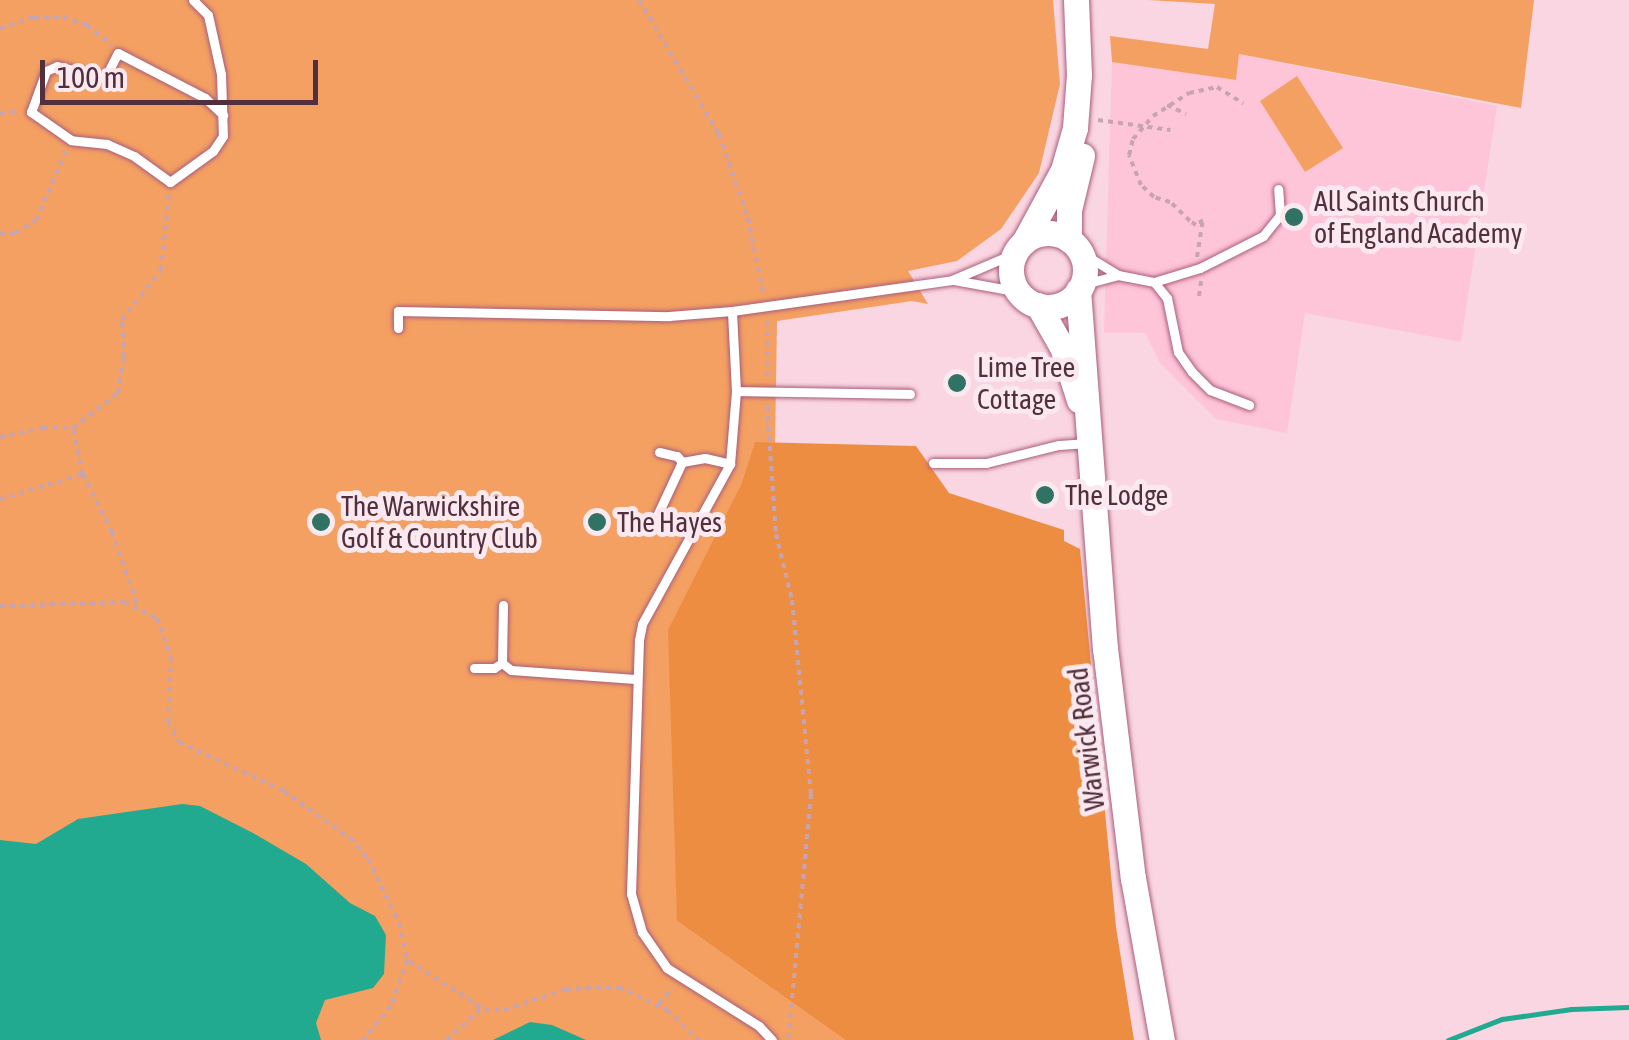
<!DOCTYPE html>
<html>
<head>
<meta charset="utf-8">
<style>
  body { margin:0 }
  #map { position:relative; width:1629px; height:1040px; overflow:hidden; background:#fad6e2; font-family:"Asap Condensed",sans-serif }
  div>[style] { position:absolute }
  [style*='--x'] { left:calc(var(--x)*1px); top:calc(var(--y)*1px); width:calc(var(--w)*1px); rotate:calc(var(--a)*1deg) }
  .built>* { inset:0; background:#fec4d8 }
  .green>* { inset:0; background:#f4a062 }
  .forest>* { inset:0; background:#ed8d42 }
  .water>* { inset:0; background:#22aa90 }
  .stream>* { height:5px; margin:-2.5px; padding:0 2.5px; transform-origin:2.5px; border-radius:2.5px; background:#22aa90 }
  .path>* { height:4px; margin-top:-2px; transform-origin:0; background:repeating-linear-gradient(90deg,#c7a4b0 0 5px,transparent 0 10px) }
  .roads { filter:drop-shadow(0 0 2px #ab5d7c) drop-shadow(0 0 2px #ab5d7c) }
  .lane>* { height:9px; margin:-4.5px; padding:0 4.5px; transform-origin:4.5px; border-radius:4.5px; background:#fff }
  .secondary>* { height:25px; margin:-12.5px; padding:0 12.5px; transform-origin:12.5px; border-radius:12.5px; background:#fff }
  .secondary>.ring { margin:-12.5px; padding:0; box-sizing:content-box; background:none; border:25px solid #fff; border-radius:50% }
  .dots>* { width:28px; height:28px; translate:-50% -50%; box-sizing:border-box; border:5px solid #fbe9ef; border-radius:50% }
  span { translate:-50% -50%; white-space:nowrap; text-align:center; line-height:1.15; -webkit-text-stroke:10px #fbe9ef; paint-order:stroke }
  .poi-label { font-size:28px; color:#522f3d }
  .left { translate:0 -50%; text-align:left }
  .street-label { font-size:28px; color:#522f3d }
  .scale { position:absolute; left:40px; top:60px; width:278px; height:45px; box-sizing:border-box; border:5px solid #522f3d; border-top:0; padding-left:12px; font-size:30px; line-height:35px; white-space:nowrap; color:#522f3d; -webkit-text-stroke:8px #fbe9ef; paint-order:stroke }
</style>
</head>
<body>
<div id="map">
  <div class="built">
    <div style="clip-path:polygon(1238px 54px,1497px 106px,1461px 342px,1305px 313px,1287px 433px,1216px 419px,1160px 363px,1145px 333px,1104px 333px,1112px 62px,1236px 80px)"></div>
  </div>
  <div class="green">
    <div style="clip-path:polygon(0 0,1053px 0,1060px 84px,1039px 173px,1001px 229px,957px 261px,908px 271px,928px 304px,912px 301px,777px 321px,775px 443px,755px 443px,740px 487px,677px 921px,845px 1040px,0 1040px)"></div>
    <div style="clip-path:polygon(1148px 0,1534px 0,1521px 108px,1239px 54px,1236px 80px,1112px 62px,1110px 36px,1208px 49px,1215px 4px)"></div>
    <div style="clip-path:polygon(1297px 76px,1343px 148px,1305px 172px,1260px 101px)"></div>
  </div>
  <div class="forest">
    <div style="clip-path:polygon(755px 442px,916px 446px,949px 493px,1064px 530px,1064px 541px,1080px 549px,1116px 927px,1134px 1040px,845px 1040px,677px 921px,668px 630px,740px 487px)"></div>
  </div>
  <div class="water">
    <div style="clip-path:polygon(182px 804px,200px 806px,253px 833px,306px 864px,350px 903px,375px 916px,386px 935px,384px 974px,373px 988px,325px 1000px,316px 1023px,321px 1040px,0 1040px,0 840px,36px 844px,78px 819px)"></div>
    <div style="clip-path:polygon(530px 1022px,552px 1025px,586px 1040px,493px 1040px)"></div>
  </div>
  <div class="stream">
    <div style="--x:1448;--y:1040;--w:58;--a:-21.3"></div>
    <div style="--x:1502;--y:1019;--w:70;--a:-8.2"></div>
    <div style="--x:1571;--y:1009;--w:58;--a:-2"></div>
  </div>
  <div class="path">
    <div style="--x:639;--y:0;--w:156;--a:59.2"></div>
    <div style="--x:719;--y:134;--w:89;--a:71"></div>
    <div style="--x:748;--y:218;--w:76;--a:78.5"></div>
    <div style="--x:0;--y:28;--w:36;--a:-18"></div>
    <div style="--x:34;--y:17;--w:29;--a:0"></div>
    <div style="--x:63;--y:17;--w:25;--a:18"></div>
    <div style="--x:87;--y:25;--w:32;--a:39"></div>
    <div style="--x:1167;--y:105;--w:21;--a:25"></div>
    <div style="--x:0;--y:113;--w:16;--a:-4"></div>
    <div style="--x:1098;--y:120;--w:73;--a:7.9"></div>
    <div style="--x:0;--y:234;--w:16;--a:-4"></div>
    <div style="--x:16;--y:233;--w:24;--a:-33"></div>
    <div style="--x:36;--y:220;--w:75;--a:-66.5"></div>
    <div style="--x:1197;--y:257;--w:37;--a:-81"></div>
    <div style="--x:1203;--y:220;--w:9;--a:144"></div>
    <div style="--x:1196;--y:225;--w:7;--a:-146"></div>
    <div style="--x:1190;--y:221;--w:28;--a:-136"></div>
    <div style="--x:1170;--y:202;--w:17;--a:-163"></div>
    <div style="--x:1154;--y:197;--w:18;--a:-137"></div>
    <div style="--x:1141;--y:185;--w:32;--a:-112"></div>
    <div style="--x:1129;--y:155;--w:16;--a:-76"></div>
    <div style="--x:1133;--y:139;--w:30;--a:-49"></div>
    <div style="--x:1153;--y:116;--w:43;--a:-32.6"></div>
    <div style="--x:1189;--y:93;--w:29;--a:-12"></div>
    <div style="--x:1217;--y:87;--w:31;--a:32"></div>
    <div style="--x:1199;--y:296;--w:15;--a:-82"></div>
    <div style="--x:767;--y:321;--w:60;--a:90"></div>
    <div style="--x:767;--y:406;--w:128;--a:86"></div>
    <div style="--x:776;--y:534;--w:68;--a:76.4"></div>
    <div style="--x:792;--y:600;--w:195;--a:84.4"></div>
    <div style="--x:811;--y:794;--w:247;--a:95.3"></div>
    <div style="--x:0;--y:437;--w:44;--a:-11.8"></div>
    <div style="--x:43;--y:428;--w:30;--a:0"></div>
    <div style="--x:73;--y:428;--w:57;--a:-37.9"></div>
    <div style="--x:118;--y:393;--w:36;--a:-81"></div>
    <div style="--x:124;--y:357;--w:37;--a:-93"></div>
    <div style="--x:122;--y:320;--w:63;--a:-52"></div>
    <div style="--x:161;--y:270;--w:77;--a:-84.1"></div>
    <div style="--x:83;--y:474;--w:65;--a:63.4"></div>
    <div style="--x:112;--y:532;--w:79;--a:70.9"></div>
    <div style="--x:0;--y:499;--w:87;--a:-16.8"></div>
    <div style="--x:83;--y:474;--w:47;--a:-102.3"></div>
    <div style="--x:0;--y:606;--w:124;--a:-1.8"></div>
    <div style="--x:124;--y:602;--w:37;--a:26"></div>
    <div style="--x:157;--y:618;--w:41;--a:70.3"></div>
    <div style="--x:171;--y:657;--w:65;--a:92.6"></div>
    <div style="--x:168;--y:722;--w:23;--a:61"></div>
    <div style="--x:179;--y:742;--w:116;--a:25"></div>
    <div style="--x:284;--y:791;--w:81;--a:35.5"></div>
    <div style="--x:350;--y:838;--w:28;--a:49"></div>
    <div style="--x:368;--y:859;--w:71;--a:64.2"></div>
    <div style="--x:399;--y:923;--w:38;--a:78"></div>
    <div style="--x:407;--y:960;--w:49;--a:109.2"></div>
    <div style="--x:391;--y:1006;--w:44;--a:129.5"></div>
    <div style="--x:409;--y:961;--w:90;--a:32.8"></div>
    <div style="--x:485;--y:1010;--w:19;--a:0"></div>
    <div style="--x:504;--y:1010;--w:65;--a:-18.7"></div>
    <div style="--x:566;--y:989;--w:53;--a:-2.2"></div>
    <div style="--x:619;--y:987;--w:53;--a:25.6"></div>
    <div style="--x:667;--y:1010;--w:44;--a:43.2"></div>
    <div style="--x:659;--y:1004;--w:21;--a:-51"></div>
    <div style="--x:447;--y:1040;--w:47;--a:-43.3"></div>
  </div>
  <div class="roads">
    <div class="lane">
      <div style="--x:193;--y:0;--w:21;--a:45"></div>
      <div style="--x:208;--y:15;--w:60;--a:77.6"></div>
      <div style="--x:221;--y:74;--w:62;--a:88.2"></div>
      <div style="--x:223;--y:136;--w:18;--a:124"></div>
      <div style="--x:213;--y:151;--w:53;--a:144.2"></div>
      <div style="--x:170;--y:182;--w:44;--a:-144.2"></div>
      <div style="--x:134;--y:156;--w:30;--a:-156"></div>
      <div style="--x:107;--y:144;--w:36;--a:-174"></div>
      <div style="--x:71;--y:140;--w:49;--a:-145"></div>
      <div style="--x:31;--y:112;--w:44;--a:-69.9"></div>
      <div style="--x:46;--y:71;--w:12;--a:-24"></div>
      <div style="--x:57;--y:66;--w:49;--a:14"></div>
      <div style="--x:105;--y:78;--w:28;--a:-63"></div>
      <div style="--x:118;--y:53;--w:98;--a:27.3"></div>
      <div style="--x:205;--y:98;--w:25;--a:43"></div>
      <div style="--x:1079;--y:251;--w:46;--a:31.6"></div>
      <div style="--x:954;--y:280;--w:56;--a:10.3"></div>
      <div style="--x:1009;--y:290;--w:17;--a:28"></div>
      <div style="--x:1154;--y:282;--w:48;--a:-16.9"></div>
      <div style="--x:1200;--y:268;--w:71;--a:-26.9"></div>
      <div style="--x:1263;--y:236;--w:27;--a:-51"></div>
      <div style="--x:1280;--y:215;--w:26;--a:-94"></div>
      <div style="--x:1081;--y:285;--w:38;--a:-15"></div>
      <div style="--x:1118;--y:275;--w:37;--a:11"></div>
      <div style="--x:1154;--y:282;--w:21;--a:51"></div>
      <div style="--x:1167;--y:298;--w:55;--a:78.5"></div>
      <div style="--x:1178;--y:352;--w:24;--a:55"></div>
      <div style="--x:1192;--y:372;--w:25;--a:45"></div>
      <div style="--x:1210;--y:390;--w:42;--a:21"></div>
      <div style="--x:398;--y:328;--w:17;--a:-90"></div>
      <div style="--x:398;--y:311;--w:271;--a:1.1"></div>
      <div style="--x:669;--y:316;--w:63;--a:-4.5"></div>
      <div style="--x:736;--y:391;--w:174;--a:1"></div>
      <div style="--x:659;--y:452;--w:18;--a:13"></div>
      <div style="--x:677;--y:456;--w:8;--a:50"></div>
      <div style="--x:933;--y:463;--w:53;--a:0"></div>
      <div style="--x:986;--y:463;--w:75;--a:-13.9"></div>
      <div style="--x:1059;--y:445;--w:29;--a:-4"></div>
      <div style="--x:655;--y:520;--w:64;--a:-65"></div>
      <div style="--x:682;--y:462;--w:23;--a:-10"></div>
      <div style="--x:705;--y:458;--w:26;--a:13"></div>
      <div style="--x:503;--y:605;--w:58;--a:91"></div>
      <div style="--x:502;--y:663;--w:11;--a:38"></div>
      <div style="--x:511;--y:670;--w:124;--a:4.2"></div>
      <div style="--x:474;--y:668;--w:20;--a:0"></div>
      <div style="--x:494;--y:668;--w:9;--a:-32"></div>
      <div style="--x:772;--y:1040;--w:19;--a:-133"></div>
      <div style="--x:759;--y:1026;--w:109;--a:-147.8"></div>
      <div style="--x:667;--y:968;--w:44;--a:-124.8"></div>
      <div style="--x:642;--y:932;--w:40;--a:-106"></div>
      <div style="--x:631;--y:894;--w:254;--a:-88.2"></div>
      <div style="--x:639;--y:640;--w:16;--a:-79"></div>
      <div style="--x:642;--y:624;--w:183;--a:-61.2"></div>
      <div style="--x:730;--y:464;--w:73;--a:-85.3"></div>
      <div style="--x:736;--y:391;--w:80;--a:-92.9"></div>
      <div style="--x:732;--y:311;--w:222;--a:-8"></div>
      <div style="--x:952;--y:280;--w:69;--a:-23.2"></div>
    </div>
    <div class="secondary">
      <div class="ring" style="left:1011px;top:233px;width:49px;height:49px"></div>
      <div style="--x:1069;--y:240;--w:30;--a:-90"></div>
      <div style="--x:1069;--y:210;--w:56;--a:-76.5"></div>
      <div style="--x:1024;--y:242;--w:82;--a:-61.6"></div>
      <div style="--x:1063;--y:170;--w:44;--a:-74.1"></div>
      <div style="--x:1075;--y:128;--w:53;--a:-85.7"></div>
      <div style="--x:1079;--y:75;--w:75;--a:-92.3"></div>
      <div style="--x:1078;--y:290;--w:359;--a:85.7"></div>
      <div style="--x:1105;--y:648;--w:232;--a:83.1"></div>
      <div style="--x:1133;--y:878;--w:165;--a:79.9"></div>
      <div style="--x:1038;--y:305;--w:48;--a:60.3"></div>
      <div style="--x:1062;--y:347;--w:56;--a:72.2"></div>
    </div>
  </div>
  <div class="dots">
    <div style="left:1294px;top:217px;background:#307263"></div>
    <div style="left:957px;top:383px;background:#307263"></div>
    <div style="left:1045px;top:495px;background:#307263"></div>
    <div style="left:321px;top:522px;background:#307263"></div>
    <div style="left:597px;top:522px;background:#307263"></div>
  </div>
  <div class="poi-label">
    <span class="left" style="left:1314px;top:217px">All Saints Church<br>of England Academy</span>
    <span class="left" style="left:977px;top:383px">Lime Tree<br>Cottage</span>
    <span class="left" style="left:1065px;top:495px">The Lodge</span>
    <span class="left" style="left:341px;top:522px">The Warwickshire<br>Golf &amp; Country Club</span>
    <span class="left" style="left:617px;top:522px">The Hayes</span>
  </div>
  <div class="street-label">
    <span style="left:1086px;top:739px;rotate:-97deg">Warwick Road</span>
  </div>
  <div class="scale">100 m</div>
</div>
</body>
</html>
